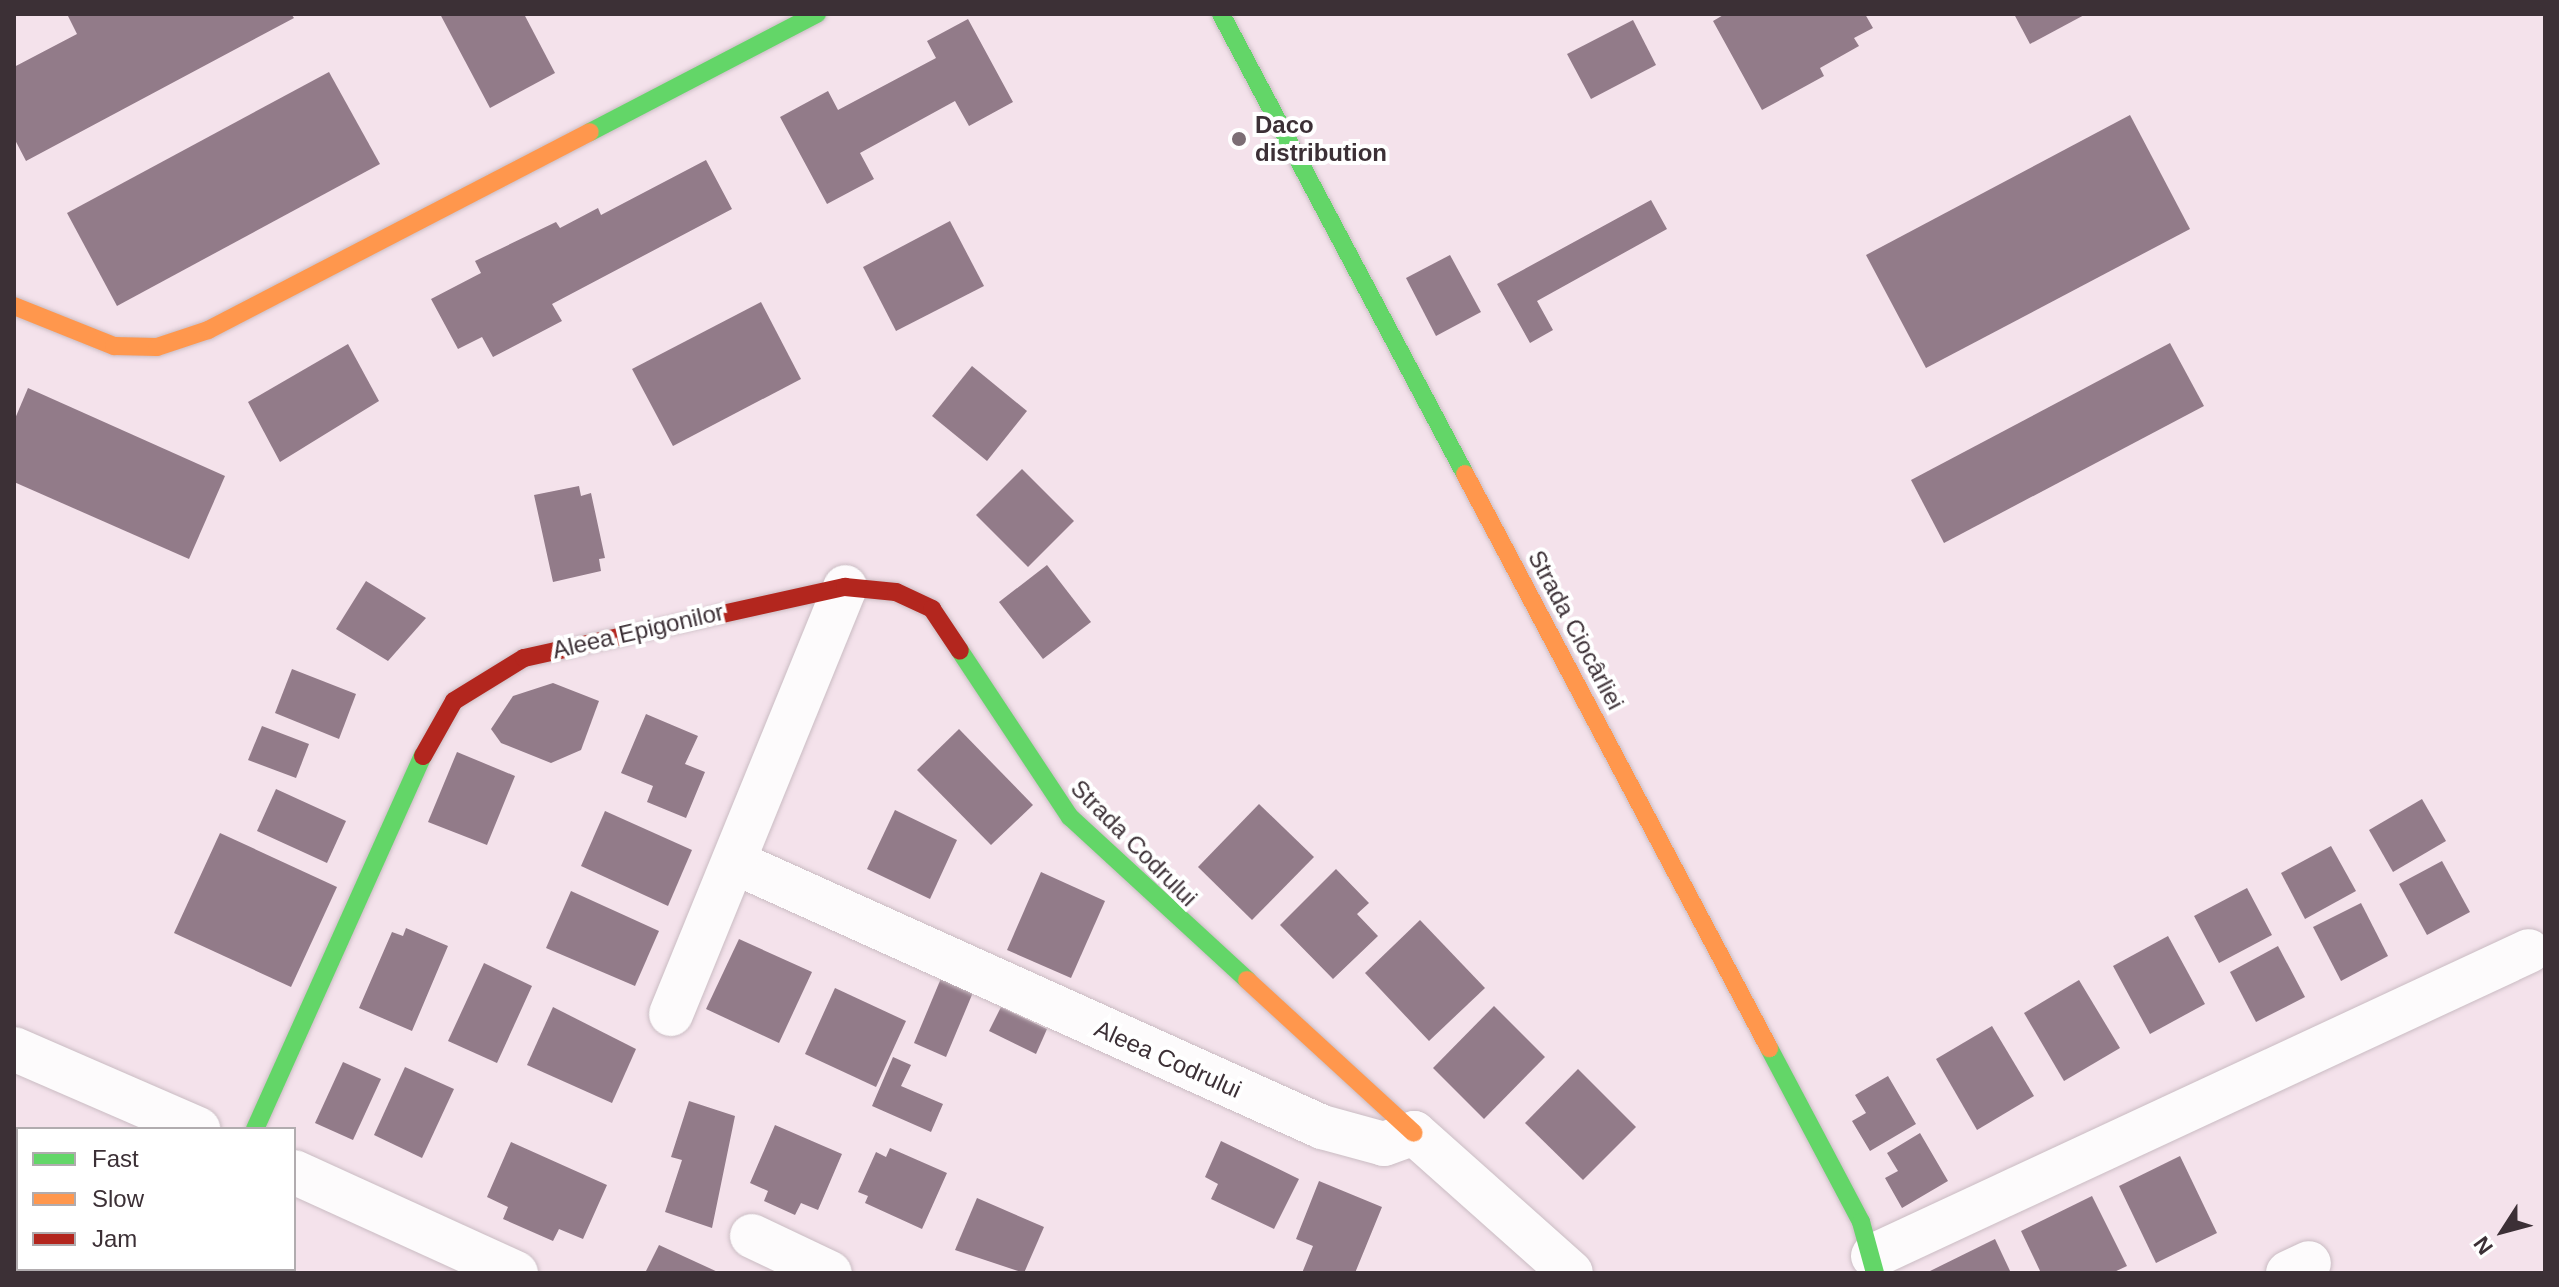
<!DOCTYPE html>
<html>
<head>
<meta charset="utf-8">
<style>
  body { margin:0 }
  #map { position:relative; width:2559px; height:1287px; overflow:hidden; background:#f4e2eb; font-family:Helvetica,sans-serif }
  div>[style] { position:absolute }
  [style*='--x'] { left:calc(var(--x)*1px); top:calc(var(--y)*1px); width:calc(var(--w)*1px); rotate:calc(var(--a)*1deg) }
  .building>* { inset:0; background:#927b89 }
  .roads { filter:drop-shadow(0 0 2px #cabcc3) drop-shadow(0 0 2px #cabcc3) }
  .street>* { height:44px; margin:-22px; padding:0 22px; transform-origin:22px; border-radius:22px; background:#fdfbfc }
  .fast>* { height:18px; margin:-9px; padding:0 9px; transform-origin:9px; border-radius:9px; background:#63d668 }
  .slow>* { height:18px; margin:-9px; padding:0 9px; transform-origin:9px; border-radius:9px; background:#ff974d }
  .jam>* { height:18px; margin:-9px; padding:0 9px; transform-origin:9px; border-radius:9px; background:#b3261e }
  .dots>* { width:22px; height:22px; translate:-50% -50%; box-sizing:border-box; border:4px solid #fff; border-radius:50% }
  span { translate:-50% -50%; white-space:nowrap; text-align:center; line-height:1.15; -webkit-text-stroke:8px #fff; paint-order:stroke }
  .poi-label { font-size:24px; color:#3c3036; font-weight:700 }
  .left { translate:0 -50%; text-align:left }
  .street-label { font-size:24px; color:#3c3036 }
  .frame { position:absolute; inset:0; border:16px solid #3c3036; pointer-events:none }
  .legend { position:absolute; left:16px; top:1127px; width:280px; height:144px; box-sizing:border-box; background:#fff; border:2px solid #b1acaf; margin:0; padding:10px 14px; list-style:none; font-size:24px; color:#3c3036 }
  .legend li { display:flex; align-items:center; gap:16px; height:40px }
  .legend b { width:40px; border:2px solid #b1acaf }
  .north { position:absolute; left:2463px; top:1191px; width:80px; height:80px; -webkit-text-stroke:6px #fff; paint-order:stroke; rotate:234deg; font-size:22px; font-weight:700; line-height:32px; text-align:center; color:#3c3036 }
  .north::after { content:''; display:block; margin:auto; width:28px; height:36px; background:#3c3036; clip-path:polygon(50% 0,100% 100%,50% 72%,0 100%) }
</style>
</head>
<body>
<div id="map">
  <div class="building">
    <div style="clip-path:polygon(67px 14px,291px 14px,294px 18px,26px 161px,14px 138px,14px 67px,77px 34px)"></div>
    <div style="clip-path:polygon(440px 14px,524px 14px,555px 73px,490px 108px)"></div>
    <div style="clip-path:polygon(1725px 14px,1865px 14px,1873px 28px,1854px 38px,1859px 46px,1820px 68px,1824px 76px,1762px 110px,1713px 21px)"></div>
    <div style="clip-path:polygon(2014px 14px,2086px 14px,2030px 44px)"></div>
    <div style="clip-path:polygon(968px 19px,1013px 102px,969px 126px,955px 101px,860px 153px,874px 179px,827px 204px,780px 117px,828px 91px,838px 110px,936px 58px,927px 41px)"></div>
    <div style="clip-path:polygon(1633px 20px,1656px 65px,1591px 99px,1567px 54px)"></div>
    <div style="clip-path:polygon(329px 72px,380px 164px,117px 306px,67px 213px)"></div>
    <div style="clip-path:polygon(2130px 115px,2190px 229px,1926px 368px,1866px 255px)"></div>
    <div style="clip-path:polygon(706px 160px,732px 209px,552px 304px,562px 321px,493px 357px,482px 337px,458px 349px,431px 299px,481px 273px,475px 261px,556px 222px,560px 228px,598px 208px,601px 215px)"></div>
    <div style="clip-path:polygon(1651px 200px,1667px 229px,1537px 301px,1553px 330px,1530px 343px,1497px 284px)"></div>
    <div style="clip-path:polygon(950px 221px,984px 286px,896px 331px,863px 267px)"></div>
    <div style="clip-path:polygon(1450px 255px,1481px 312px,1436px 336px,1406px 278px)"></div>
    <div style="clip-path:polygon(761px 302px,801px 379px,673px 446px,632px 369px)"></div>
    <div style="clip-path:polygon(2170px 343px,2204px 406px,1944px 543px,1911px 480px)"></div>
    <div style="clip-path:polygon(348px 344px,379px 401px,280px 462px,248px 402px)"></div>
    <div style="clip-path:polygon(972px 366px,1027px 411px,987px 461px,932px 416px)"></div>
    <div style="clip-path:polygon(28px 388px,225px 476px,189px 559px,14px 482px,14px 421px)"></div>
    <div style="clip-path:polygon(1022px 469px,1074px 521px,1028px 567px,976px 515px)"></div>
    <div style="clip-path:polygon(579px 486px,581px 496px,591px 493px,605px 558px,599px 559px,601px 571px,553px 582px,534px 495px)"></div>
    <div style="clip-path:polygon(1047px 565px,1091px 622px,1043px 659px,999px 602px)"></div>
    <div style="clip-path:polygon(366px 581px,426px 618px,388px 661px,336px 629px)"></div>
    <div style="clip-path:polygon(292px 669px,356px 694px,339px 739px,275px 713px)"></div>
    <div style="clip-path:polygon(553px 683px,599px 701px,581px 750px,551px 763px,501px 743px,491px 729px,513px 696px)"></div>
    <div style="clip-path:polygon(646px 714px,698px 736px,685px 764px,705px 772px,686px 818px,647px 802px,653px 786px,621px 773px)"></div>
    <div style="clip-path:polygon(262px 726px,309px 744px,296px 778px,248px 760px)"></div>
    <div style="clip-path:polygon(959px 729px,1033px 805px,991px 845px,917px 770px)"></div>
    <div style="clip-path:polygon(457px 752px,515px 776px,487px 845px,428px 822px)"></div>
    <div style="clip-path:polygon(276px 789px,346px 821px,327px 863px,257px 831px)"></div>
    <div style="clip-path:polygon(2422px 799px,2446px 841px,2393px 872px,2369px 830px)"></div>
    <div style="clip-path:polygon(1259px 804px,1314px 857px,1252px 920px,1198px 867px)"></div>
    <div style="clip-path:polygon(895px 810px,957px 840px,930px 899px,867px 869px)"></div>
    <div style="clip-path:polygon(605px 811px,692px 850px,668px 906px,581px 866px)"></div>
    <div style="clip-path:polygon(220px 833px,337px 887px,291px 987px,174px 933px)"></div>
    <div style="clip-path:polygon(2331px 846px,2356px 891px,2305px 919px,2281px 873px)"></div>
    <div style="clip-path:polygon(2442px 861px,2470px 912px,2427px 935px,2399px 884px)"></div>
    <div style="clip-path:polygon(1336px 869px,1369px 903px,1357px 914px,1378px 936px,1333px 979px,1280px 925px)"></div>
    <div style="clip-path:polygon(1041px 872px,1105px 901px,1071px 978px,1007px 950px)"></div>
    <div style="clip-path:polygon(2247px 888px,2272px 935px,2219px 963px,2194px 916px)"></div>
    <div style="clip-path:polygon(571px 891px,659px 931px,635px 986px,546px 948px)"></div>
    <div style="clip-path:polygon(2361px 903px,2388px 956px,2341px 981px,2313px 927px)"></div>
    <div style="clip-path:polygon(1420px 920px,1485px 988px,1429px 1041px,1365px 973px)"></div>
    <div style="clip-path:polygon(406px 928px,448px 946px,412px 1031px,359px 1008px,392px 932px,403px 936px)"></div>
    <div style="clip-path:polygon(2168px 936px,2205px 1004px,2150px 1034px,2113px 966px)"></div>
    <div style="clip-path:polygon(739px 939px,812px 972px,779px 1043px,706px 1009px)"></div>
    <div style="clip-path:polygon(2278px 946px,2305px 997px,2256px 1022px,2230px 972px)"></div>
    <div style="clip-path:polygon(484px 963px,532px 986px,497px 1063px,448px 1041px)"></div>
    <div style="clip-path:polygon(942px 976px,974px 990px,946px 1057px,914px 1043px)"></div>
    <div style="clip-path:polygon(2079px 980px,2120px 1048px,2064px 1081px,2024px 1013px)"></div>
    <div style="clip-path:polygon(835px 988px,906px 1021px,876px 1087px,805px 1054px)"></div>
    <div style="clip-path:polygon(1494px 1006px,1545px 1057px,1484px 1119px,1433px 1068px)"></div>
    <div style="clip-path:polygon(553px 1007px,636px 1049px,612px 1103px,527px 1065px)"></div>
    <div style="clip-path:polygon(1001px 1007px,1047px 1029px,1036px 1054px,989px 1031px)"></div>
    <div style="clip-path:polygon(1992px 1026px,2034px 1096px,1977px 1130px,1936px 1059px)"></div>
    <div style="clip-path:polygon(893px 1057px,911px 1065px,901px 1086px,943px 1104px,931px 1132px,872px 1106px)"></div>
    <div style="clip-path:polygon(343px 1062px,381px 1079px,353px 1140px,315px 1123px)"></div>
    <div style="clip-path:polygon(405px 1067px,454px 1089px,422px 1158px,374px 1135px)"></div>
    <div style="clip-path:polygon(1578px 1069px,1636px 1127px,1583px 1180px,1525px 1123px)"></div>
    <div style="clip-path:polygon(1888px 1076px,1916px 1124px,1870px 1151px,1852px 1121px,1866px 1113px,1855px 1095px)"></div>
    <div style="clip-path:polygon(689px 1101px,735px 1116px,712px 1228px,665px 1212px,682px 1160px,671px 1157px)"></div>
    <div style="clip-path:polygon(775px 1125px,842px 1154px,818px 1210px,801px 1203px,795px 1215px,764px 1201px,768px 1191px,750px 1183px)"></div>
    <div style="clip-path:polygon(1920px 1133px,1948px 1181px,1902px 1208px,1885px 1178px,1898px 1171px,1887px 1153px)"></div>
    <div style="clip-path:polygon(1221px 1141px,1299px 1179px,1274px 1229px,1211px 1199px,1218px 1184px,1205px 1177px)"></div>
    <div style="clip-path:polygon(511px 1142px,607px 1185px,583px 1239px,559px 1229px,553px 1241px,503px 1219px,508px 1207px,487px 1197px)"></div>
    <div style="clip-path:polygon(890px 1148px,947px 1173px,922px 1229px,865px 1203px,868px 1196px,858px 1192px,876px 1152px,886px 1157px)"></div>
    <div style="clip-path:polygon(2180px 1156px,2217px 1233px,2156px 1263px,2119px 1186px)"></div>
    <div style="clip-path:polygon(1319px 1181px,1382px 1207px,1355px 1273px,1302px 1273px,1313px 1246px,1296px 1239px)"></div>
    <div style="clip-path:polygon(2092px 1196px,2127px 1266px,2112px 1273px,2041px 1273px,2021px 1231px)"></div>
    <div style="clip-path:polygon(977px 1198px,1044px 1227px,1024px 1273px,955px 1250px)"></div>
    <div style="clip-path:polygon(1995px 1239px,2011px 1273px,1926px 1273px)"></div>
    <div style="clip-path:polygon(659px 1245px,720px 1273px,645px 1273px)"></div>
  </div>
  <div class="roads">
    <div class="street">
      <div style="--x:734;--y:862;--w:645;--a:24.26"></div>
      <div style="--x:1322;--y:1127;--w:64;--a:15.3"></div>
      <div style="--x:1384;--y:1144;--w:32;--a:-20"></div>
      <div style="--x:1414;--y:1133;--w:210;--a:41.7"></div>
      <div style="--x:671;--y:1014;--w:461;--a:-67.8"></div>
      <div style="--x:14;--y:1049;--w:201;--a:23.5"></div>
      <div style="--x:294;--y:1172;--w:244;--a:24.5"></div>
      <div style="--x:752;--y:1236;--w:86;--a:25.4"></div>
      <div style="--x:1873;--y:1256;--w:723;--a:-24.94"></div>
      <div style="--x:2288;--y:1273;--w:23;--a:-25"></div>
    </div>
    <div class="fast">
      <div style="--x:1221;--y:14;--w:521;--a:62.06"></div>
      <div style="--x:590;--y:132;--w:256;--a:-27.5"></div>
      <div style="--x:960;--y:651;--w:199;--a:56.5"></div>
      <div style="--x:1070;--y:817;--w:241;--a:42.6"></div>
      <div style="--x:1769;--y:1048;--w:197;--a:62.1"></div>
      <div style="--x:1861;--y:1222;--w:53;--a:74.6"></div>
      <div style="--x:255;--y:1129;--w:409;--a:-65.8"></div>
    </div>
    <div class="slow">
      <div style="--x:14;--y:306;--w:108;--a:21.8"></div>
      <div style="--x:114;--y:346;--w:43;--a:1.3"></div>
      <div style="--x:157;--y:347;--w:54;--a:-18.4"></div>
      <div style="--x:208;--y:330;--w:430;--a:-27.4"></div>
      <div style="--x:1465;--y:474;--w:650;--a:62.09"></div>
      <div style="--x:1247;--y:980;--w:226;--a:42.5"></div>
    </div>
    <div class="jam">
      <div style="--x:423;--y:756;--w:63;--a:-60.6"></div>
      <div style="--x:454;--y:701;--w:82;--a:-31.6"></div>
      <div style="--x:524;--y:658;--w:329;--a:-12.5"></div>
      <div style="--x:845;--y:587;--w:51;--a:5.6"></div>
      <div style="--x:896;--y:592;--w:40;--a:25"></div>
      <div style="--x:932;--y:609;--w:50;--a:56.3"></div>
    </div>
  </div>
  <div class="dots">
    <div style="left:1239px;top:139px;background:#7c6e75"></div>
  </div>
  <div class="poi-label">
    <span class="left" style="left:1255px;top:139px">Daco<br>distribution</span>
  </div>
  <div class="street-label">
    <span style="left:1576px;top:630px;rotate:62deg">Strada Ciocârliei</span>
    <span style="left:638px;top:631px;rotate:-13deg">Aleea Epigonilor</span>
    <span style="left:1134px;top:843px;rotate:45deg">Strada Codrului</span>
    <span style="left:1168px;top:1059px;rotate:24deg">Aleea Codrului</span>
  </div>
  <div class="frame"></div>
  <ul class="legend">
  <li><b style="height:10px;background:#63d668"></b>Fast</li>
  <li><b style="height:10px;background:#ff974d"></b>Slow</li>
  <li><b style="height:10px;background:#b3261e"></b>Jam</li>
  </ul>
  <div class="north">N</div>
</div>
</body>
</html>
